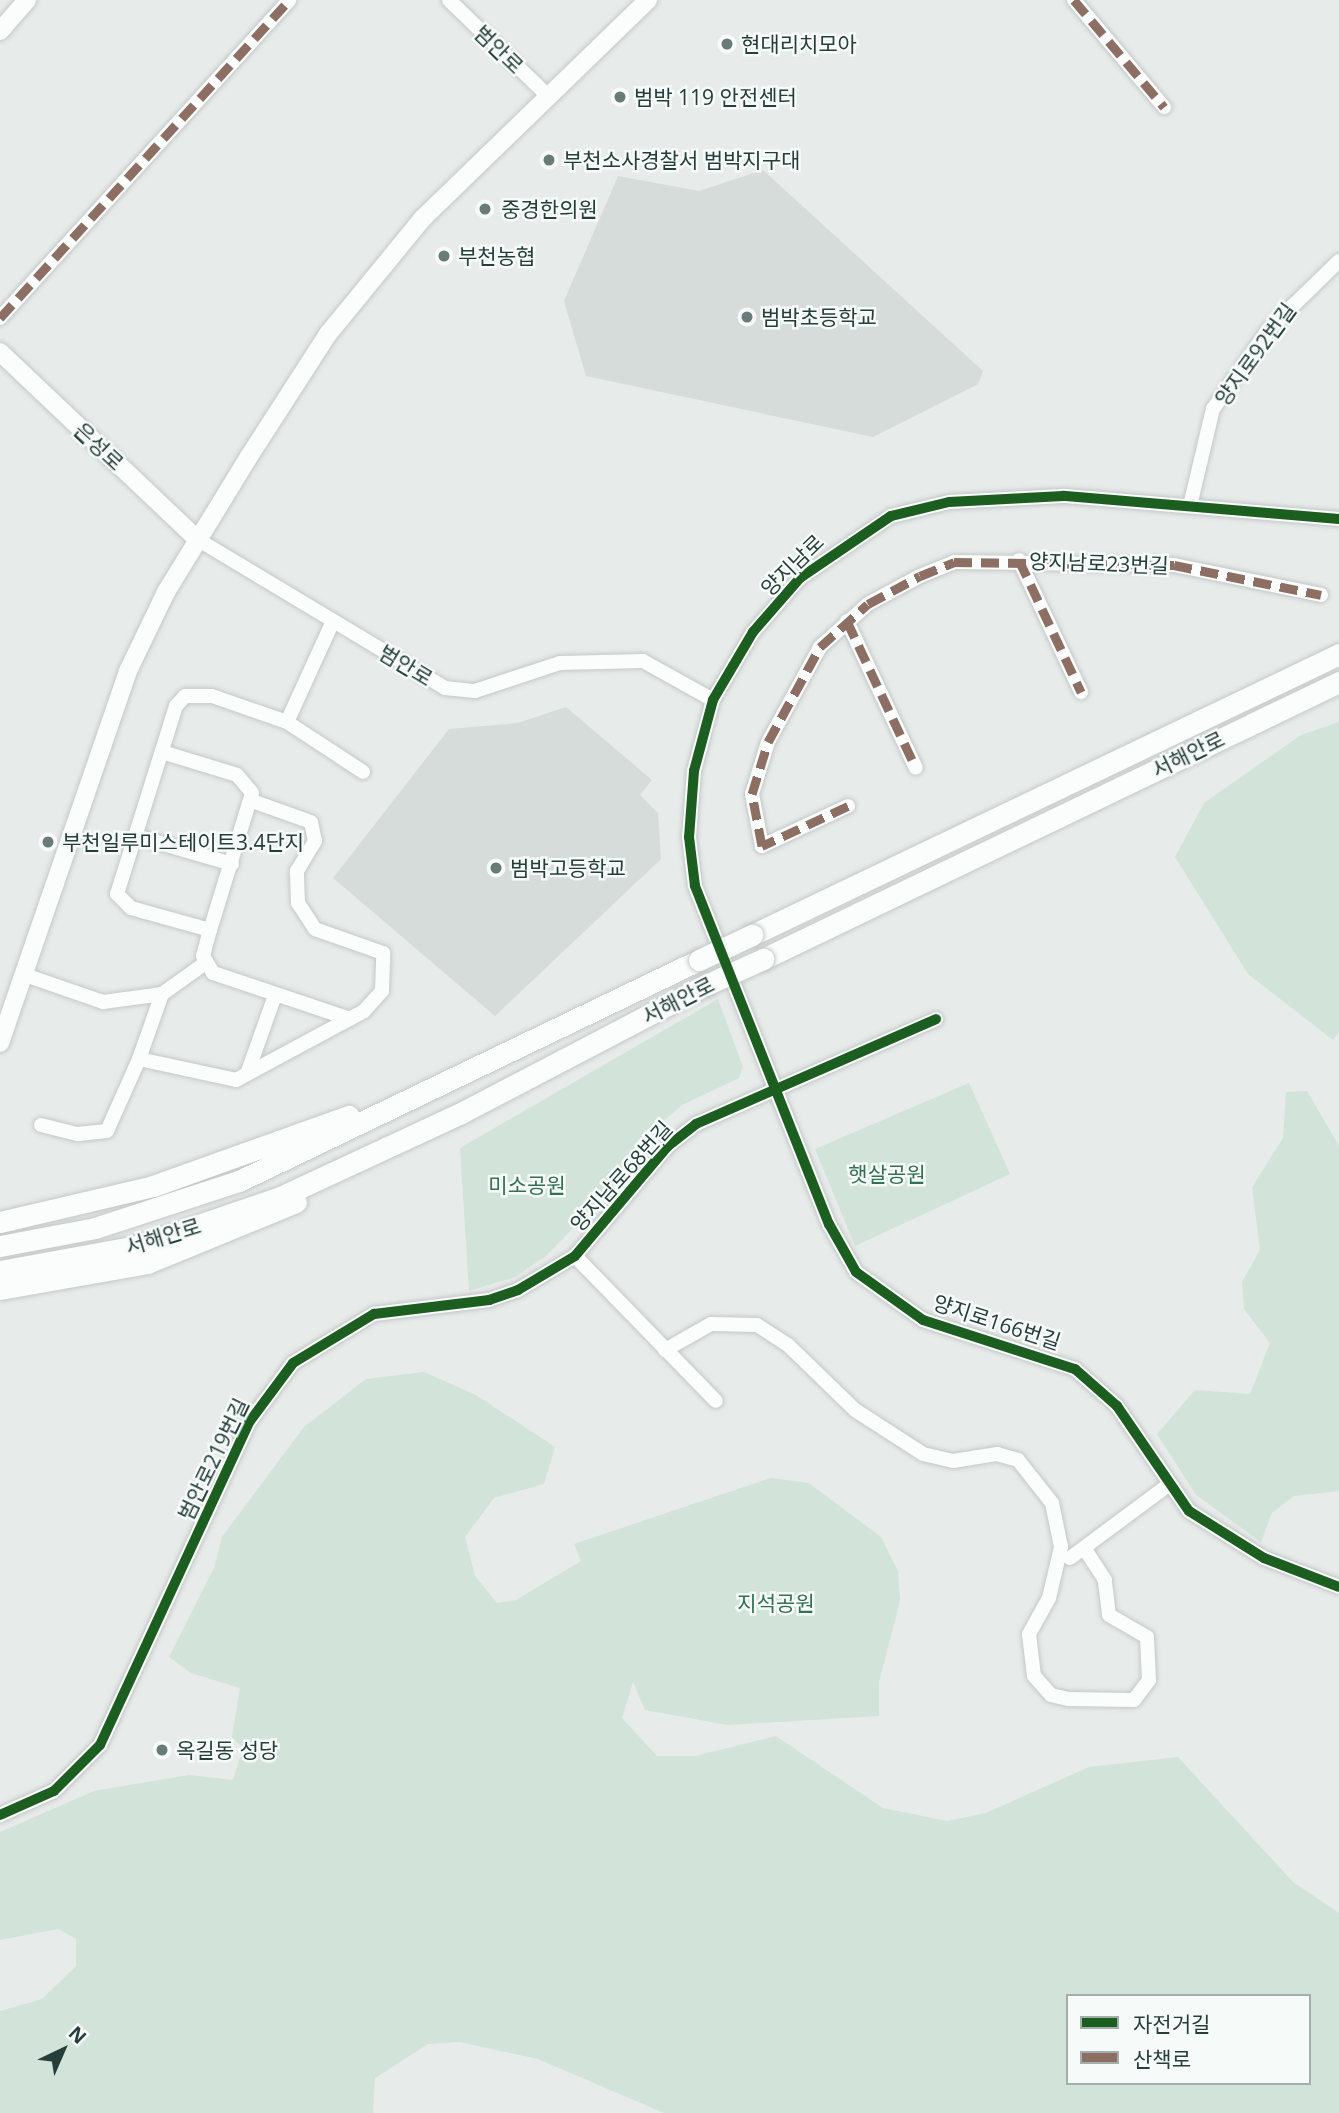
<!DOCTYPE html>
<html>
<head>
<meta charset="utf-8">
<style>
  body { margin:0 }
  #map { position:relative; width:1339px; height:2113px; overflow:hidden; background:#e7ebea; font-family:"Open Sans","Noto Sans KR",sans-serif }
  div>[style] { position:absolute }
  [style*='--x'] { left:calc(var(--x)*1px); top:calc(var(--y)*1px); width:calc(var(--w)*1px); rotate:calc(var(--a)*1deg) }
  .built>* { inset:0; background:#d5dcda }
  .green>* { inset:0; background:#d2e3d9 }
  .roads { filter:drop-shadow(0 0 2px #c4c8c7) drop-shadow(0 0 2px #c4c8c7) }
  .minor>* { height:14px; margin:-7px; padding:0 7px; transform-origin:7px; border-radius:7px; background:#fbfcfc }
  .tertiary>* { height:18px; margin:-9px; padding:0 9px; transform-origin:9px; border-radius:9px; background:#fbfcfc }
  .secondary>* { height:21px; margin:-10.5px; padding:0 10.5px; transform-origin:10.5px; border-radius:10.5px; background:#fbfcfc }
  .bridges { filter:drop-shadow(0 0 2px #c3c9c7) drop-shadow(0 0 2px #c3c9c7) }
  .secondary-bridge>* { height:21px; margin:-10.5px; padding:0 10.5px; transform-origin:10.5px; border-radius:10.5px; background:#fbfcfc }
  .quiet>* { height:9px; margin-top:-4.5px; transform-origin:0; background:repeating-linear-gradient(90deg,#8d6e63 0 18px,transparent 0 27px) }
  .cycleway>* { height:10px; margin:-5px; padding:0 5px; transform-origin:5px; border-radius:5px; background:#1b5e20 }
  .dots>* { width:19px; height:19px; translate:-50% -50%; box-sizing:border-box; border:4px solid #f6faf8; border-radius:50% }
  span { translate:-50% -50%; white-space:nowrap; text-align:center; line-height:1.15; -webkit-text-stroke:5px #f6faf8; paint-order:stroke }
  .poi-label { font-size:21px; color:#253e3a }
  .left { translate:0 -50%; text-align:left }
  .street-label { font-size:21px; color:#253e3a }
  .park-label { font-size:21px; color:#327253 }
  .legend { position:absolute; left:1066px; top:1994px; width:245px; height:91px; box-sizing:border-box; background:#f6faf8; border:2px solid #a2afac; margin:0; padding:9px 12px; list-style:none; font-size:21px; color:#253e3a }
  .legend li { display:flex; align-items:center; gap:14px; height:35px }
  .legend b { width:35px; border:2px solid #a2afac }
  .north { position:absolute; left:28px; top:2015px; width:70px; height:70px; -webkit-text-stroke:5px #f6faf8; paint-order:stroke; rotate:44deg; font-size:19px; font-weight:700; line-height:28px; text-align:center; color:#253e3a }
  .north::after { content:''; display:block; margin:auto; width:24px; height:32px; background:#253e3a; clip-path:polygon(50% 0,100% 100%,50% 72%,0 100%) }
</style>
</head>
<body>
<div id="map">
  <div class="built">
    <div style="clip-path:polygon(763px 170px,983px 371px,978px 384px,873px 437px,586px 376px,564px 301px,618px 176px,699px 191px)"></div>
    <div style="clip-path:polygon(566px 707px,652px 780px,640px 795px,658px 813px,661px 859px,495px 1016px,333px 878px,449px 729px,518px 723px)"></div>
  </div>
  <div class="green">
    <div style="clip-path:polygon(1339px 722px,1339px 1032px,1333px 1040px,1248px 974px,1175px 857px,1204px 803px,1301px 735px)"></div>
    <div style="clip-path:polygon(718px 999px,743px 1067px,739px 1078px,682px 1105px,651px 1132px,611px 1189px,546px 1256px,515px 1277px,469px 1291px,460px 1148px)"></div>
    <div style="clip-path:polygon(969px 1083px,1010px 1174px,855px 1246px,815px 1149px)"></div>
    <div style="clip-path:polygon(1307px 1091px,1339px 1146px,1339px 1491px,1294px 1496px,1272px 1513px,1261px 1542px,1196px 1495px,1157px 1434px,1195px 1390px,1250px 1394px,1270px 1343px,1244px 1309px,1242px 1282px,1260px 1250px,1252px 1187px,1283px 1138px,1286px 1092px)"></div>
    <div style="clip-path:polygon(evenodd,424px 1372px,476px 1395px,555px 1447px,544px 1484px,494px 1498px,465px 1537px,475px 1576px,497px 1603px,516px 1600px,581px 1561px,574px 1544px,771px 1478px,809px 1483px,881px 1537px,898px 1571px,900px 1601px,879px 1682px,879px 1716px,728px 1725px,645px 1710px,633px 1682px,622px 1718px,657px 1756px,695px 1756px,776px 1736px,883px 1808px,947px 1821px,986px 1813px,1089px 1767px,1178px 1757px,1293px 1882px,1339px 1913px,1339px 2113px,664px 2113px,538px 2059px,460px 2042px,428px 2044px,375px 2078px,373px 2113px,0 2113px,0 2011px,42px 1999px,76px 1966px,76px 1939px,58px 1929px,0 1940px,0 1832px,94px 1791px,189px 1775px,233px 1780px,243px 1748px,232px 1737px,240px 1688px,191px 1673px,169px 1657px,214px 1568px,222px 1537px,304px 1427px,366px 1379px,424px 1372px,1068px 1996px,1309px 1996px,1309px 2083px,1068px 2083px,1068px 1996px)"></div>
  </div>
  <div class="roads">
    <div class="minor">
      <div style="--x:449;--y:0;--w:139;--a:44.1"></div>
      <div style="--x:1074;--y:0;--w:140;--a:49.9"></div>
      <div style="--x:0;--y:318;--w:430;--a:-47.7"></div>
      <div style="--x:1190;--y:506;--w:100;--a:-76.7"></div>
      <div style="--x:1213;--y:409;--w:96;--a:-55.2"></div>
      <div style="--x:1268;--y:330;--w:99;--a:-44.2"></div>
      <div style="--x:1339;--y:519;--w:277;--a:-175.2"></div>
      <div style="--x:1063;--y:496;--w:114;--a:177"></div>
      <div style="--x:949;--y:502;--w:60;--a:166.4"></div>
      <div style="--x:891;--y:516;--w:110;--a:145.7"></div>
      <div style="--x:800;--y:578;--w:72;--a:131"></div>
      <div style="--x:753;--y:632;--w:79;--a:120.5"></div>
      <div style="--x:713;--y:700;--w:73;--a:105"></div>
      <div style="--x:694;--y:771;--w:66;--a:94.3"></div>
      <div style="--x:689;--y:837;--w:49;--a:83"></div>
      <div style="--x:695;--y:886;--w:364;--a:68.4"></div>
      <div style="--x:829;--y:1224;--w:55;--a:60.6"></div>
      <div style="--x:856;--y:1272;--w:82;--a:35.6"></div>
      <div style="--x:923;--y:1320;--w:160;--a:17.9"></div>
      <div style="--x:1075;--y:1369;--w:56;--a:41.4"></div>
      <div style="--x:1117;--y:1406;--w:127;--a:55.6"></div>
      <div style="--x:1189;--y:1511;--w:89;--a:32.1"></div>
      <div style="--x:1264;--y:1558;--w:80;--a:21.1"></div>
      <div style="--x:197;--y:539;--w:289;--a:31"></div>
      <div style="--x:445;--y:688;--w:30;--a:6"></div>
      <div style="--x:475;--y:691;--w:89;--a:-18.2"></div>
      <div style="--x:560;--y:663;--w:83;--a:-1.4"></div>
      <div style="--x:643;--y:661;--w:80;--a:29.1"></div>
      <div style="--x:1019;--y:560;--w:146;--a:64.8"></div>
      <div style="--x:847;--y:621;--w:162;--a:64.9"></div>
      <div style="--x:287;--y:722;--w:111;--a:-65.5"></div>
      <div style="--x:162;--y:752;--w:78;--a:17"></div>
      <div style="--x:237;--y:775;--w:23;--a:50"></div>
      <div style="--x:252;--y:793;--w:143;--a:107"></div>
      <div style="--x:848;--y:806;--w:95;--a:155.1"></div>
      <div style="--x:762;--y:846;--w:53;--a:-100.9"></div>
      <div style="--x:752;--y:794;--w:54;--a:-72.9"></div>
      <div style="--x:768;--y:742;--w:108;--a:-61.3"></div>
      <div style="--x:820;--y:647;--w:64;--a:-41.9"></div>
      <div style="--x:868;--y:604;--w:59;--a:-28.3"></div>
      <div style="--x:920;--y:576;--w:37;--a:-22"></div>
      <div style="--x:954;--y:562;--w:220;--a:0.8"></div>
      <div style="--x:1174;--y:565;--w:150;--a:11.5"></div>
      <div style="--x:136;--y:836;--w:100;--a:16.3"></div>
      <div style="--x:25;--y:975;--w:83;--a:19.1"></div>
      <div style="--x:103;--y:1002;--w:60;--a:-7.7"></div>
      <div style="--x:162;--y:994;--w:52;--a:-35.5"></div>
      <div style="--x:350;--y:1019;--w:145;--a:-161.4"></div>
      <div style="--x:213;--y:973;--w:20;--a:-120"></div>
      <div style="--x:203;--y:956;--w:27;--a:-75"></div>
      <div style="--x:210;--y:930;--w:82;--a:-164.4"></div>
      <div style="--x:131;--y:908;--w:20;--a:-135"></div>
      <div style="--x:117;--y:894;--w:197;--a:-72.6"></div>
      <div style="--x:176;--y:706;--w:13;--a:-48"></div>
      <div style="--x:185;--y:696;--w:27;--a:0"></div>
      <div style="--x:212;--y:696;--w:79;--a:19.1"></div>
      <div style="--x:287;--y:722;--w:91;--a:33.3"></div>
      <div style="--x:139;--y:1059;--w:69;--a:-70.5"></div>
      <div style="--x:247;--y:1074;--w:81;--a:-70.4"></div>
      <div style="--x:41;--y:1125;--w:38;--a:14"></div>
      <div style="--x:78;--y:1134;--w:29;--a:-6"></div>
      <div style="--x:107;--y:1131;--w:79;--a:-66"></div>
      <div style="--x:139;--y:1059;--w:99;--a:12.2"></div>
      <div style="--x:236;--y:1080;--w:145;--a:-28.3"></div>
      <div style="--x:364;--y:1011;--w:27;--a:-48"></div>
      <div style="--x:382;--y:991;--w:38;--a:-88"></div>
      <div style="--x:383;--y:953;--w:72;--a:-160.6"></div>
      <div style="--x:315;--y:929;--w:31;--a:-123"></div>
      <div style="--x:298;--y:903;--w:32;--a:-92"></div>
      <div style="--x:297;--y:871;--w:35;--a:-59"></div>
      <div style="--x:315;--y:841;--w:19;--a:-102"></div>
      <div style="--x:311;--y:822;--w:63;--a:-160.4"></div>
      <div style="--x:575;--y:1256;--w:202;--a:45.8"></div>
      <div style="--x:665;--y:1350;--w:53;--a:-29.5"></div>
      <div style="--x:711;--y:1324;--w:46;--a:1.2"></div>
      <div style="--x:757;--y:1325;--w:37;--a:33"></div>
      <div style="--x:788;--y:1345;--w:93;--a:44.1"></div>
      <div style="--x:855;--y:1410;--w:81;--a:32.9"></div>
      <div style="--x:923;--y:1454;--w:31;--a:13"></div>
      <div style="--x:953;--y:1461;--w:45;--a:-9"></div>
      <div style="--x:997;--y:1454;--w:22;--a:16"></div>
      <div style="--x:1018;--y:1460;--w:55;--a:51.7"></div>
      <div style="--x:1052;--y:1503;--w:45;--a:78.4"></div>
      <div style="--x:1061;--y:1547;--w:52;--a:103.2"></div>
      <div style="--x:1049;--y:1598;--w:41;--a:119.1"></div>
      <div style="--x:1029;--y:1634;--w:42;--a:83.2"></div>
      <div style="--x:1034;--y:1676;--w:25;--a:48"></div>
      <div style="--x:1051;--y:1695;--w:17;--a:13"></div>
      <div style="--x:1068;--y:1699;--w:66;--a:0.9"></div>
      <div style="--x:1134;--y:1700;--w:25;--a:-53"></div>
      <div style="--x:1149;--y:1680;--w:43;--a:-92.7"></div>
      <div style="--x:1147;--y:1637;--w:44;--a:-149.9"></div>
      <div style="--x:1109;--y:1615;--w:35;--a:-97"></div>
      <div style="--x:1105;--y:1580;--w:38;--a:-123"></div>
      <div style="--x:1070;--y:1558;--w:121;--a:-36.6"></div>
      <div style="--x:0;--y:1815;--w:59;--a:-24"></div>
      <div style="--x:54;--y:1791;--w:65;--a:-45"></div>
      <div style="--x:100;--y:1745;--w:357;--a:-65.2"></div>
      <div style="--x:250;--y:1421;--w:72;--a:-53.4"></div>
      <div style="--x:293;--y:1363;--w:95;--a:-31.2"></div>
      <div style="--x:374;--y:1314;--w:116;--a:-6.9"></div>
      <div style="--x:489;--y:1300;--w:31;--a:-19"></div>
      <div style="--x:518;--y:1290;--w:66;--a:-30.8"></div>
      <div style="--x:575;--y:1256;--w:144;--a:-49.8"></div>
      <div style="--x:668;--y:1146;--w:36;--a:-38"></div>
      <div style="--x:696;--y:1124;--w:262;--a:-23.6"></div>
    </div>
    <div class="tertiary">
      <div style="--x:0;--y:31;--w:41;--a:-48.9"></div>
      <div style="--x:0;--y:352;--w:272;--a:43.5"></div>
      <div style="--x:0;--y:1043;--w:393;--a:-71"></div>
      <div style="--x:128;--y:671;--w:88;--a:-64.3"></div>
      <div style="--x:166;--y:592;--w:157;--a:-58.5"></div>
      <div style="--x:248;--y:458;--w:148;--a:-57.2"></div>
      <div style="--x:328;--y:334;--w:149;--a:-50.7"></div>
      <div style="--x:422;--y:219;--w:315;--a:-44.1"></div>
    </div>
    <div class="secondary">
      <div style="--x:752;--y:935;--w:651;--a:-25.58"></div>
      <div style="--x:763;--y:959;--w:639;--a:-25.68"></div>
      <div style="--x:0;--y:1222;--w:157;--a:-13.2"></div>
      <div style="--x:153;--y:1186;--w:208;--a:-19.7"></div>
      <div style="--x:0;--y:1246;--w:97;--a:-10.7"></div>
      <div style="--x:95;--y:1228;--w:151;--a:-18.1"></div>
      <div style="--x:239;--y:1181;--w:510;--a:-25.66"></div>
      <div style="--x:0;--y:1271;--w:139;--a:-10.3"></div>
      <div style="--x:137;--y:1246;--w:151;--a:-18.9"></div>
      <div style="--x:280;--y:1197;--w:200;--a:-24.9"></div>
      <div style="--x:461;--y:1113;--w:276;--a:-27.6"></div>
      <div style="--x:0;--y:1289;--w:149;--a:-10"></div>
      <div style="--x:147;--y:1263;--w:161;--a:-22.3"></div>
    </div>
  </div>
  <div class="bridges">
    <div class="secondary-bridge">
      <div style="--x:699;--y:960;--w:59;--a:-25.3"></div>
      <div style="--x:706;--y:985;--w:63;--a:-24.5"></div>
    </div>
  </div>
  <div class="quiet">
    <div style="--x:1074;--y:0;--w:140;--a:49.9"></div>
    <div style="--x:0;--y:318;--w:430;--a:-47.7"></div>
    <div style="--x:1019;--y:560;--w:146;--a:64.8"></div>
    <div style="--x:847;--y:621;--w:162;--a:64.9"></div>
    <div style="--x:848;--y:806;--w:95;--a:155.1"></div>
    <div style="--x:762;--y:846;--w:53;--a:-100.9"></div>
    <div style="--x:752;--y:794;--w:54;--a:-72.9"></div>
    <div style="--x:768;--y:742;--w:108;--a:-61.3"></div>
    <div style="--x:820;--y:647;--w:64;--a:-41.9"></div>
    <div style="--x:868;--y:604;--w:59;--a:-28.3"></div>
    <div style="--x:920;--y:576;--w:37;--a:-22"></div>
    <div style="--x:954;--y:562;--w:220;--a:0.8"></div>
    <div style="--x:1174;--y:565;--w:150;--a:11.5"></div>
  </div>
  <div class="cycleway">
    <div style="--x:1339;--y:519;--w:277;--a:-175.2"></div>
    <div style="--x:1063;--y:496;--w:114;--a:177"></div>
    <div style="--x:949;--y:502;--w:60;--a:166.4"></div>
    <div style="--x:891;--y:516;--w:110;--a:145.7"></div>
    <div style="--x:800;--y:578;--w:72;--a:131"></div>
    <div style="--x:753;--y:632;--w:79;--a:120.5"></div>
    <div style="--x:713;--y:700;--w:73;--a:105"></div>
    <div style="--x:694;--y:771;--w:66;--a:94.3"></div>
    <div style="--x:689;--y:837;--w:49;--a:83"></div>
    <div style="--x:695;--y:886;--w:364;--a:68.4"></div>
    <div style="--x:829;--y:1224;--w:55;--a:60.6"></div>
    <div style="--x:856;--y:1272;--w:82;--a:35.6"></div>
    <div style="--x:923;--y:1320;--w:160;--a:17.9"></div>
    <div style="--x:1075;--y:1369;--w:56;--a:41.4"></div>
    <div style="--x:1117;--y:1406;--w:127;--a:55.6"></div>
    <div style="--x:1189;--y:1511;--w:89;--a:32.1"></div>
    <div style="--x:1264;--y:1558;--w:80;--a:21.1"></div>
    <div style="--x:0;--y:1815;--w:59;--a:-24"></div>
    <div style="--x:54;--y:1791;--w:65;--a:-45"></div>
    <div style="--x:100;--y:1745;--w:357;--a:-65.2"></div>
    <div style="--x:250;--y:1421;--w:72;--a:-53.4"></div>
    <div style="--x:293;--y:1363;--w:95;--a:-31.2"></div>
    <div style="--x:374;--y:1314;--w:116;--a:-6.9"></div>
    <div style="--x:489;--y:1300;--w:31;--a:-19"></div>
    <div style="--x:518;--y:1290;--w:66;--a:-30.8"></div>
    <div style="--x:575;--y:1256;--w:144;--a:-49.8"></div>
    <div style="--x:668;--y:1146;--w:36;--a:-38"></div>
    <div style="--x:696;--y:1124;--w:262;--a:-23.6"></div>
  </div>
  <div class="dots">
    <div style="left:727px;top:44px;background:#697b78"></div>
    <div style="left:620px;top:97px;background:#697b78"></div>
    <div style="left:549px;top:160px;background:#697b78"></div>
    <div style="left:485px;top:209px;background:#697b78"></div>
    <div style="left:444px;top:256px;background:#697b78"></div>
    <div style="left:747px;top:317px;background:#697b78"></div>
    <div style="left:48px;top:842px;background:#697b78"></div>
    <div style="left:496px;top:868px;background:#697b78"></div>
    <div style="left:162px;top:1750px;background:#697b78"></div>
  </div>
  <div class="poi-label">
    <span class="left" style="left:741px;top:44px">현대리치모아</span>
    <span class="left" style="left:634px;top:97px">범박 119 안전센터</span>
    <span class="left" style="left:563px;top:160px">부천소사경찰서 범박지구대</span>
    <span class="left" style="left:501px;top:209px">중경한의원</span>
    <span class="left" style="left:458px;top:256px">부천농협</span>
    <span class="left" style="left:761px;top:317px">범박초등학교</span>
    <span class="left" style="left:62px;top:842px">부천일루미스테이트3.4단지</span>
    <span class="left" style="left:510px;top:868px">범박고등학교</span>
    <span class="left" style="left:176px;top:1750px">옥길동 성당</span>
  </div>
  <div class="street-label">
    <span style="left:499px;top:49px;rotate:44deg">범안로</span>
    <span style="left:1255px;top:354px;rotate:-54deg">양지로92번길</span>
    <span style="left:99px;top:446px;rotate:43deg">은성로</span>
    <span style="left:1099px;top:563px;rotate:2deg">양지남로23번길</span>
    <span style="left:792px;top:565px;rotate:-44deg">양지남로</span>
    <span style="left:406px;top:665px;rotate:31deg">범안로</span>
    <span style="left:1188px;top:754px;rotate:-26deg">서해안로</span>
    <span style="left:678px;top:1000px;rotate:-27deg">서해안로</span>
    <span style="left:621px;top:1176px;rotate:-48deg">양지남로68번길</span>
    <span style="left:163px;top:1236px;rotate:-17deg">서해안로</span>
    <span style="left:997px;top:1322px;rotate:18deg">양지로166번길</span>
    <span style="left:213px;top:1459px;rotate:-64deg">범안로219번길</span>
  </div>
  <div class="park-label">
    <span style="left:887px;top:1174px">햇살공원</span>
    <span style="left:527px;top:1185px">미소공원</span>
    <span style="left:776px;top:1603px">지석공원</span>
  </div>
  <ul class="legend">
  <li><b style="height:9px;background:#1b5e20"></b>자전거길</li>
  <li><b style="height:9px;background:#8d6e63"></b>산책로</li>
  </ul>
  <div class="north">N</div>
</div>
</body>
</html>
